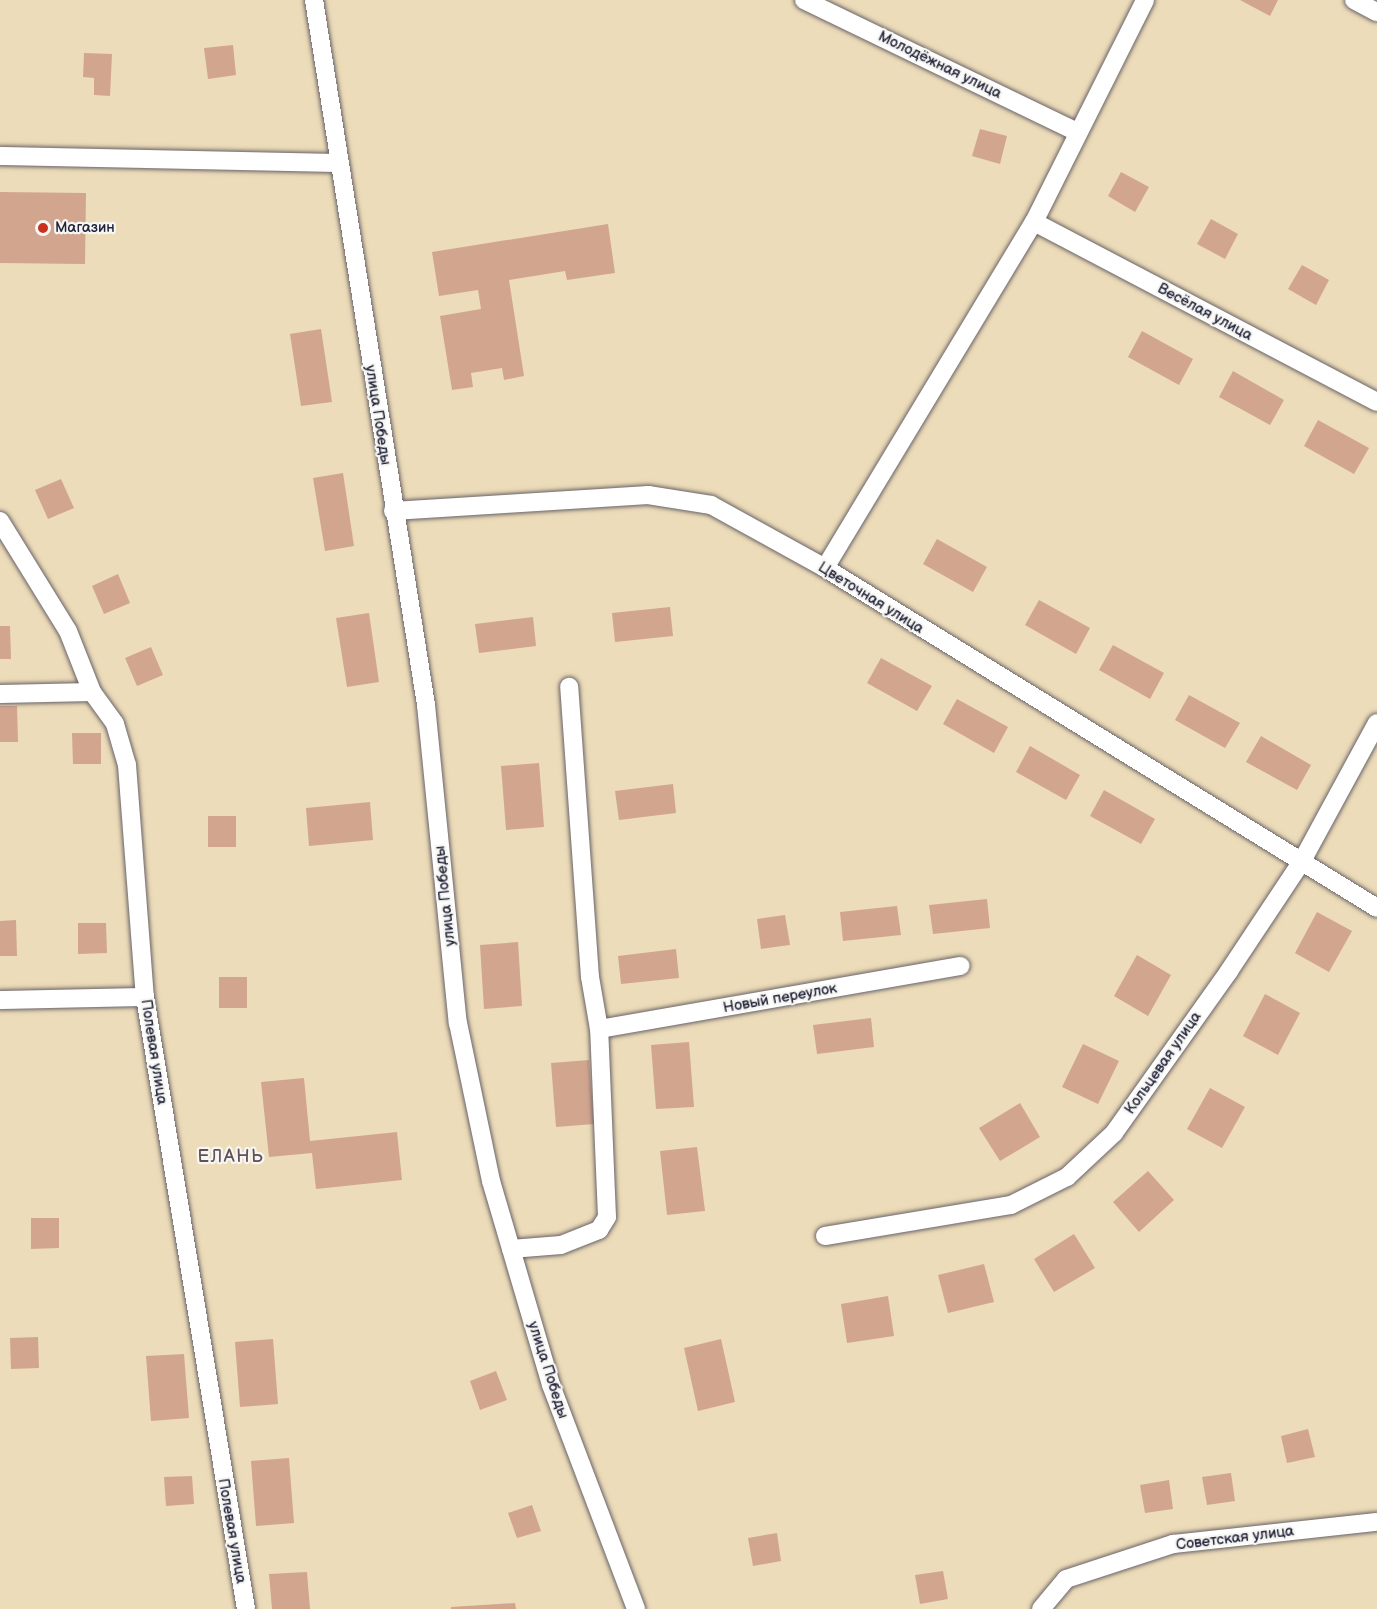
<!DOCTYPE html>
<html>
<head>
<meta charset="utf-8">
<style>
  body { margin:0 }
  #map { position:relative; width:1377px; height:1609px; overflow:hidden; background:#eddcb9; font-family:"Balsamiq Sans",sans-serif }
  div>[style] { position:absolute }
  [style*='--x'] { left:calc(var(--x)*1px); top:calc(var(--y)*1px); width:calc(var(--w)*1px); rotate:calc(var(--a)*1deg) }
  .building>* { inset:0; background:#d2a58f }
  .roads { filter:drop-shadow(0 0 2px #696367) drop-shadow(0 0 2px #696367) }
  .street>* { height:18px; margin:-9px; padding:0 9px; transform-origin:9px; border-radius:9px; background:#fff }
  .dots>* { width:16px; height:16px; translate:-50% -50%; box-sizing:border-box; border:3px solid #f6f6f2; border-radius:50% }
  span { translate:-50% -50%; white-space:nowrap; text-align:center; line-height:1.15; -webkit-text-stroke:4.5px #f6f6f2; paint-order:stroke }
  .street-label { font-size:15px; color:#22223b }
  .poi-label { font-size:15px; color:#22223b }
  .left { translate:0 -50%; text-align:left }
  .quarter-label { font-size:18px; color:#605058; letter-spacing:1.5px }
</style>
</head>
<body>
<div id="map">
  <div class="building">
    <div style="clip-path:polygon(1240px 0,1278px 0,1270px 16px)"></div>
    <div style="clip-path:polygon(233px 45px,236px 75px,208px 79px,204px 48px)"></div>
    <div style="clip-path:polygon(84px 53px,112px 54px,110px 96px,94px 95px,94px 78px,83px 77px)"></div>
    <div style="clip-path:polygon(980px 129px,1007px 136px,1000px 164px,972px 156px)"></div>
    <div style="clip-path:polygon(1121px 172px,1149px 187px,1135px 212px,1108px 196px)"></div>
    <div style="clip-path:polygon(0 192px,86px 193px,85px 264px,0 263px)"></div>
    <div style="clip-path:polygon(1211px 219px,1238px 234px,1225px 259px,1197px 244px)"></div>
    <div style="clip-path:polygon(608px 224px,615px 273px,567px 280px,565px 271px,509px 280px,524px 376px,504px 380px,502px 368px,471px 373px,473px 387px,452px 390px,440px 316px,481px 309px,478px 290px,439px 296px,432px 252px)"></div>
    <div style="clip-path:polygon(1302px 265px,1329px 280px,1316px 305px,1288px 289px)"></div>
    <div style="clip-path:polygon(321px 329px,332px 402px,301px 406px,290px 334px)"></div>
    <div style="clip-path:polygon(1142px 331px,1193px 359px,1179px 385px,1128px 357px)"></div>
    <div style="clip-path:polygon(1233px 371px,1284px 400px,1270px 425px,1219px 397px)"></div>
    <div style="clip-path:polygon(1318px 420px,1369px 448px,1354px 474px,1304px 446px)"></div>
    <div style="clip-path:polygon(343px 473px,354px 546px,325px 551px,313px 478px)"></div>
    <div style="clip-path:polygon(61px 479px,74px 508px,48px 519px,35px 490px)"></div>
    <div style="clip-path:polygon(937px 539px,987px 567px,973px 592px,923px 564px)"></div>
    <div style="clip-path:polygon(118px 574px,130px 603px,104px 614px,92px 586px)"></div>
    <div style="clip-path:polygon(1039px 600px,1090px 628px,1076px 654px,1025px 625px)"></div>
    <div style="clip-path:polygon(670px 607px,673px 636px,615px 642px,612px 613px)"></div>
    <div style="clip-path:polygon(369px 613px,379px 682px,347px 687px,336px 618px)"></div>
    <div style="clip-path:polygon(533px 617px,536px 646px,479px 653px,475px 624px)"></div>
    <div style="clip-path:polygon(0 626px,10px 626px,11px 659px,0 659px)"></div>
    <div style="clip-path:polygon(1113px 645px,1164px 673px,1150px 699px,1099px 670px)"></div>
    <div style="clip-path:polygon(151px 647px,163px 675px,137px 686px,125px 658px)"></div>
    <div style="clip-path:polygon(881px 658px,932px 686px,917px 711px,867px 683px)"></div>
    <div style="clip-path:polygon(1189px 695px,1240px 723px,1225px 748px,1175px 720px)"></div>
    <div style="clip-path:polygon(957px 699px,1008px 727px,994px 753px,943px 724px)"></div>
    <div style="clip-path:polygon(0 706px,17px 706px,18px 742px,0 742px)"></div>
    <div style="clip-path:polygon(72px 733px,101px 733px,101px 764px,73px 764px)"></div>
    <div style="clip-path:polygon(1261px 736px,1311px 765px,1297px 790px,1246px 762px)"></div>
    <div style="clip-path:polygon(1030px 746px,1080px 775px,1066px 800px,1016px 772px)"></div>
    <div style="clip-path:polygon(539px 763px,544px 827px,506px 830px,501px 766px)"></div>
    <div style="clip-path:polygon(673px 784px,676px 813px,619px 820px,615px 791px)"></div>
    <div style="clip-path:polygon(1104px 790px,1155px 819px,1141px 844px,1090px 816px)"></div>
    <div style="clip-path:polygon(370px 802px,373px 840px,309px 846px,306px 808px)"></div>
    <div style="clip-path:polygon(208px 816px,236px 816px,236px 847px,208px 847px)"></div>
    <div style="clip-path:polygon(987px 899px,990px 928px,933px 934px,929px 905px)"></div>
    <div style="clip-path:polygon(897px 906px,901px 935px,843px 941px,840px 912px)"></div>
    <div style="clip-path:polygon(1317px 912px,1352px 931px,1329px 972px,1295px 953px)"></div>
    <div style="clip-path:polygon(785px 915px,790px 945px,761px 949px,757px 919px)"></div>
    <div style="clip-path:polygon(16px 920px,17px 956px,0 956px,0 921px)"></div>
    <div style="clip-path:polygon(78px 923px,106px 923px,107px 953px,78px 954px)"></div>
    <div style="clip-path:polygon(518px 942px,522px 1006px,484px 1009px,480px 945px)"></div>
    <div style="clip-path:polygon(676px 949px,679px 978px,621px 984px,618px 956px)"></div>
    <div style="clip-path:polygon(1137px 955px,1171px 975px,1148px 1016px,1114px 996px)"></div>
    <div style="clip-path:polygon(219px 977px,247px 977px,247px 1008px,219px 1008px)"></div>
    <div style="clip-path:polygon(1265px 994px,1300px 1013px,1278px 1055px,1243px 1036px)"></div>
    <div style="clip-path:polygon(871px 1018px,874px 1047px,817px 1054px,813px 1025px)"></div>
    <div style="clip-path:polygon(689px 1042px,694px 1107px,656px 1109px,651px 1045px)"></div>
    <div style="clip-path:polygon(1083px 1044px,1119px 1061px,1098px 1104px,1062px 1087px)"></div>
    <div style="clip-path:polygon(589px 1060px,594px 1124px,556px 1127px,551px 1063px)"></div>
    <div style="clip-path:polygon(304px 1078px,310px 1141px,397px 1132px,402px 1180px,316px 1189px,312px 1153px,269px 1157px,261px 1082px)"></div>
    <div style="clip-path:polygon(1210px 1088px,1245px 1107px,1222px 1148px,1187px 1129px)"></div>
    <div style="clip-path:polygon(1020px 1103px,1040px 1137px,1000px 1161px,979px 1128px)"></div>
    <div style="clip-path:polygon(697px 1147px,705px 1211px,667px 1215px,660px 1151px)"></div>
    <div style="clip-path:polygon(1148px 1171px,1174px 1200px,1139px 1232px,1113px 1202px)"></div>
    <div style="clip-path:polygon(31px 1218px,59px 1218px,59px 1248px,31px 1249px)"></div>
    <div style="clip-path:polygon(1074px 1234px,1095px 1268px,1054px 1292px,1034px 1259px)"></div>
    <div style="clip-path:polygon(984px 1264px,994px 1302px,948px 1313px,938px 1275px)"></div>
    <div style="clip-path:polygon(888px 1296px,894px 1336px,847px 1343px,841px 1304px)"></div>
    <div style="clip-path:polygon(38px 1337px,39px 1368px,11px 1369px,10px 1338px)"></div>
    <div style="clip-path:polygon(273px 1339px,278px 1404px,240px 1407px,235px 1342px)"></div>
    <div style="clip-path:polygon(721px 1339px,735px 1402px,698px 1411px,684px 1348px)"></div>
    <div style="clip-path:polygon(184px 1354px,189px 1418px,151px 1421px,146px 1356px)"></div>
    <div style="clip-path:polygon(496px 1371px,507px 1400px,480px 1410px,470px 1381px)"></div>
    <div style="clip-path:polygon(1308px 1429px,1315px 1457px,1287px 1463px,1281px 1436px)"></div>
    <div style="clip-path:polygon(289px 1458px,294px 1523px,256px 1526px,251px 1461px)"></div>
    <div style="clip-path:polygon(1231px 1473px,1235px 1501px,1207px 1505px,1202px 1477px)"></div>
    <div style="clip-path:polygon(192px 1476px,194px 1504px,166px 1506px,164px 1477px)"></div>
    <div style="clip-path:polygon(1169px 1480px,1173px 1509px,1145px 1513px,1140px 1485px)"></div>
    <div style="clip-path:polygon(532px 1505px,541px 1531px,517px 1538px,508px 1513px)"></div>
    <div style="clip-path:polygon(777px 1533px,781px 1561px,753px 1566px,748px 1538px)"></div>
    <div style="clip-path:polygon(943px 1571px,948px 1599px,920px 1604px,915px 1575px)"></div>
    <div style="clip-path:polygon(307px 1572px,310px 1609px,272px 1609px,269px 1574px)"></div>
    <div style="clip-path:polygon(515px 1603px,516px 1609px,451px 1609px,451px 1607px)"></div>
  </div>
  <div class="roads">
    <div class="street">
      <div style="--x:314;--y:0;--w:714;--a:80.97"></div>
      <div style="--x:426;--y:705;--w:320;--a:84.3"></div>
      <div style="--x:458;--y:1023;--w:161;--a:78.2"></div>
      <div style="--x:491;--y:1181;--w:213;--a:73.6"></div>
      <div style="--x:551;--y:1385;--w:240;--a:69.2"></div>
      <div style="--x:804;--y:0;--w:301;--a:25.8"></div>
      <div style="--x:1354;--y:0;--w:26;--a:28"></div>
      <div style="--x:0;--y:156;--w:340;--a:1.2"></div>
      <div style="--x:1034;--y:222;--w:387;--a:27.7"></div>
      <div style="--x:393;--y:511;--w:256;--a:-3.6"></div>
      <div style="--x:648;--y:495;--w:64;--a:9"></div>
      <div style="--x:711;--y:505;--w:130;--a:28.9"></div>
      <div style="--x:825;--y:568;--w:648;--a:31.63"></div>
      <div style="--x:0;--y:521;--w:129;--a:58.3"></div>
      <div style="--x:68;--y:631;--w:66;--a:68.5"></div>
      <div style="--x:92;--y:692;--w:39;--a:54"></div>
      <div style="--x:115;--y:724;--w:43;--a:73.7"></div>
      <div style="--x:127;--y:765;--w:233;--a:85.6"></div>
      <div style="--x:145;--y:997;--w:620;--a:80.63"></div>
      <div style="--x:825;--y:568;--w:404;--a:-58.9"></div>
      <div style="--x:1034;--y:222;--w:248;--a:-63.4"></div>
      <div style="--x:0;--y:694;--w:92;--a:-1.2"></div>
      <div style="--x:0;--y:1000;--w:145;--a:-1.2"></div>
      <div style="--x:599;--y:1029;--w:367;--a:-9.9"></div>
      <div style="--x:825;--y:1236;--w:189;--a:-9.5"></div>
      <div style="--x:1011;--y:1205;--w:63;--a:-26.6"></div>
      <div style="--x:1067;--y:1177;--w:64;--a:-43.1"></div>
      <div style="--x:1114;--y:1133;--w:199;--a:-54.6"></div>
      <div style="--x:1229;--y:971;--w:132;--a:-56.4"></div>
      <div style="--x:1302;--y:861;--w:157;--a:-61.5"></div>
      <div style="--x:511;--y:1249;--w:50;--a:-4.6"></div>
      <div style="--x:561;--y:1245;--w:41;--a:-21.5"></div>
      <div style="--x:599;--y:1230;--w:15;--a:-58"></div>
      <div style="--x:607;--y:1217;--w:188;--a:-92.4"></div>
      <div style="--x:599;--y:1029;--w:53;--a:-99.8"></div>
      <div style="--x:590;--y:977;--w:291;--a:-94.1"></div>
      <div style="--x:1041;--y:1609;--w:39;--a:-50"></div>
      <div style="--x:1066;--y:1579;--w:113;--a:-18.1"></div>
      <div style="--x:1173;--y:1544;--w:205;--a:-6.2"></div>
    </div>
  </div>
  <div class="dots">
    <div style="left:43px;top:228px;background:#c8321e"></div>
  </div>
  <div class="street-label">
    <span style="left:940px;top:65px;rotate:26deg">Молодёжная улица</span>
    <span style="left:1205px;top:312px;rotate:28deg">Весёлая улица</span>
    <span style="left:378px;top:415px;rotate:81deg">улица Победы</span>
    <span style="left:871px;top:598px;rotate:32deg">Цветочная улица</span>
    <span style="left:445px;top:896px;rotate:-96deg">улица Победы</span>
    <span style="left:780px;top:998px;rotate:-10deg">Новый переулок</span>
    <span style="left:154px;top:1052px;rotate:81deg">Полевая улица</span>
    <span style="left:1163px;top:1063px;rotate:-55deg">Кольцевая улица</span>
    <span style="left:548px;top:1370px;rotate:72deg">улица Победы</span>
    <span style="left:232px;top:1531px;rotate:80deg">Полевая улица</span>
    <span style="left:1235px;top:1538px;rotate:-7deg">Советская улица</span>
  </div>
  <div class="poi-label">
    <span class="left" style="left:55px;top:228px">Магазин</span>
  </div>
  <div class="quarter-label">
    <span style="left:231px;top:1157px">ЕЛАНЬ</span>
  </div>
</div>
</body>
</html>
